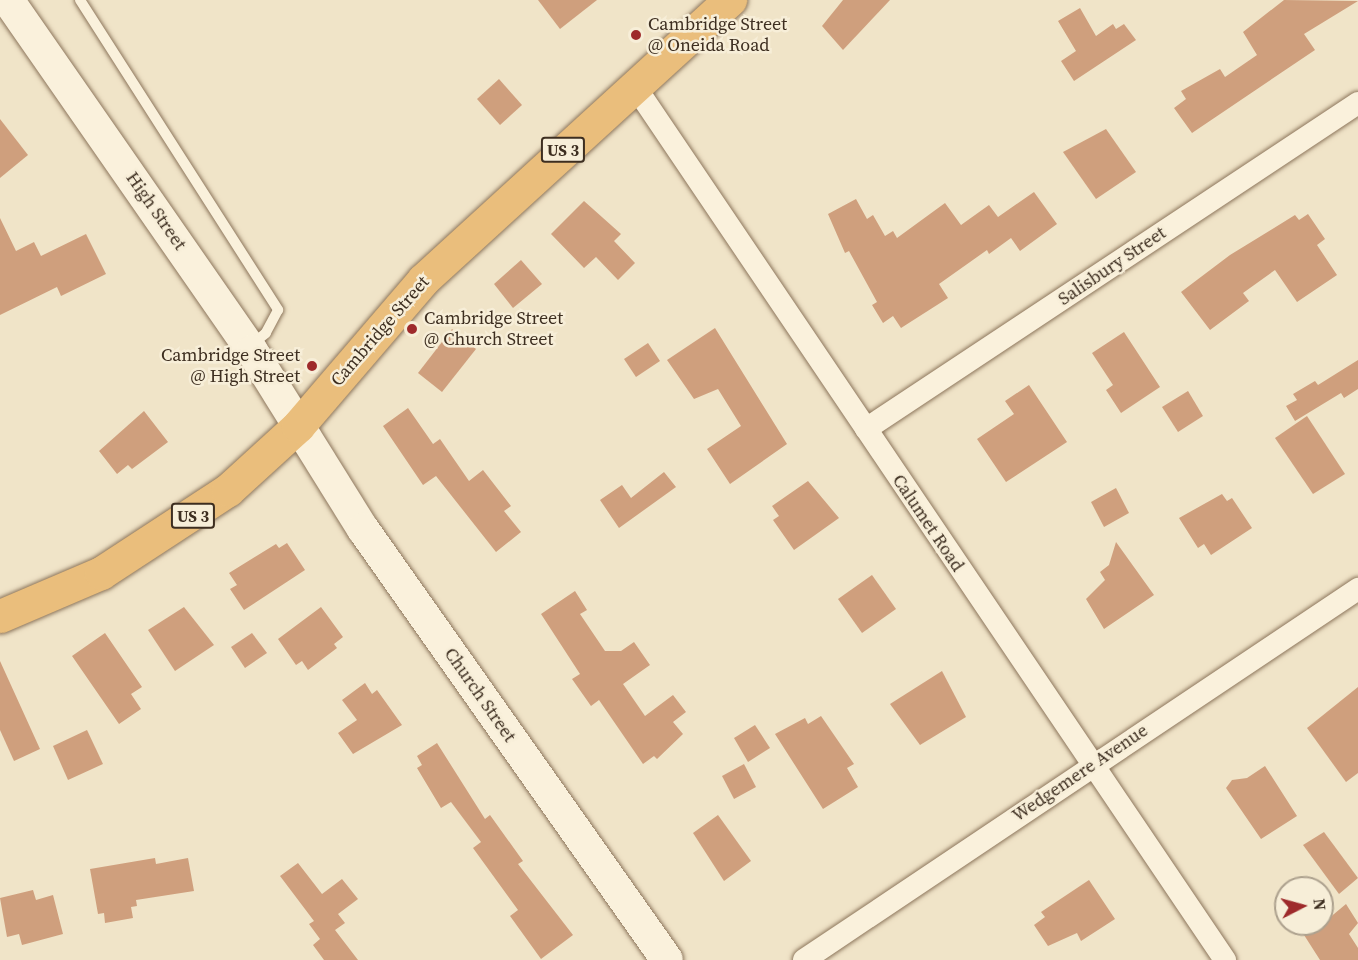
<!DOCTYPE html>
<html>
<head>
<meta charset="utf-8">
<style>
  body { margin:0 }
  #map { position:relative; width:1358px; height:960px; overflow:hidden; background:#f0e4c8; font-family:"Source Serif 4",serif }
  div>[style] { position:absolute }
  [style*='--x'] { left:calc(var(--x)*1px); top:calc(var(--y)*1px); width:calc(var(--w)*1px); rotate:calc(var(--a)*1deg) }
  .building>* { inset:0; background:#cf9f7d }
  .roads { filter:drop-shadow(0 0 2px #8d765c) drop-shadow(0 0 2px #8d765c) }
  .service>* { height:10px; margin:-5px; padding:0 5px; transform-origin:5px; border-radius:5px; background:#faf1dc }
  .minor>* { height:22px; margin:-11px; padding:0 11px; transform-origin:11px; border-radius:11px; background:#faf1dc }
  .secondary>* { height:32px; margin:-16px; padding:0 16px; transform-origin:16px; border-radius:16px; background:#faf1dc }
  .trunk>* { height:33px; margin:-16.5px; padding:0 16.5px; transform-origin:16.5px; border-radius:16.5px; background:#eabe7c }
  .dots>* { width:16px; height:16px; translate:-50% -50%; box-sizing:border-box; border:3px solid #f7eed8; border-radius:50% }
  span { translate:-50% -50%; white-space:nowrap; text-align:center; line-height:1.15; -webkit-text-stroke:5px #f7eed8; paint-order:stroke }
  .shield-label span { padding:2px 4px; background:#f7eed8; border:2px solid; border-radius:4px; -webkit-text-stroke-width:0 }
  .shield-label { font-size:16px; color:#3d2e20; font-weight:700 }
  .poi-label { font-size:18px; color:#3d2e20 }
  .left { translate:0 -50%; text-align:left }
  .right { translate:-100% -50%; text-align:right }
  .street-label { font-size:18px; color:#3d2e20 }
  .north { position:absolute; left:1274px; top:876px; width:60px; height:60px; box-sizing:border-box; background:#f7eed8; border:2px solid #ada18e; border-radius:50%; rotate:84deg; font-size:16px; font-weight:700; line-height:24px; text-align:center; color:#3d2e20 }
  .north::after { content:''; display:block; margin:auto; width:21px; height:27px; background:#9e2a2b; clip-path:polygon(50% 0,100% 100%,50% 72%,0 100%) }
</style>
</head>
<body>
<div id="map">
  <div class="building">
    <div style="clip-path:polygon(538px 0,597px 0,560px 29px)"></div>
    <div style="clip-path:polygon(843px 0,890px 0,843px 50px,822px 26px)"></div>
    <div style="clip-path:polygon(1284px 0,1358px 1px,1304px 34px,1315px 50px,1192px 133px,1174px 108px,1186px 99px,1181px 91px,1220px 69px,1225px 77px,1257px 55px,1243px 32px)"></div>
    <div style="clip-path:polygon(1080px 8px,1096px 36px,1113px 24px,1116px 29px,1124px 24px,1136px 40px,1074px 81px,1061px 61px,1076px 51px,1058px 21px)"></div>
    <div style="clip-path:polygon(499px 79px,522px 105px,500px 125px,477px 99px)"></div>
    <div style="clip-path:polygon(0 119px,28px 155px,0 178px)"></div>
    <div style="clip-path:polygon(1106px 129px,1136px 172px,1096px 199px,1063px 152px)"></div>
    <div style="clip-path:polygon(1034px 192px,1057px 224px,1020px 251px,1011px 238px,989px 254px,987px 250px,939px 284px,948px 298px,901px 328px,893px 316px,883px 323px,872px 305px,877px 302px,849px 251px,845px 253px,828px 214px,856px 199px,867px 219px,873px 215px,885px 236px,893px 231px,897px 238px,945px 203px,961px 225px,989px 205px,998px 217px)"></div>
    <div style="clip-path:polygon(584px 201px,621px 234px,614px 241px,635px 263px,618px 280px,596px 257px,584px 268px,551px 234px)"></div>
    <div style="clip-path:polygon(1308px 214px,1325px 239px,1317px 245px,1337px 275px,1297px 302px,1275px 270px,1243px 293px,1249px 301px,1210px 330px,1181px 292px,1230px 255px,1295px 215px,1299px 220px)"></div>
    <div style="clip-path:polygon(0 218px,16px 251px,34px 242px,41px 256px,86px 234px,106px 274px,61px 296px,57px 287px,0 315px)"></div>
    <div style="clip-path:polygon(521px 260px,542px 284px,513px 308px,494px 284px)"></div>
    <div style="clip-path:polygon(715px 328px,787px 444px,730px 484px,707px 449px,741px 426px,718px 389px,694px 399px,667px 360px)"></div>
    <div style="clip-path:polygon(452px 329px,476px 349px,442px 392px,418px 373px)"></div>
    <div style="clip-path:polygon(1124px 332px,1160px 387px,1121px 413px,1106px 390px,1113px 385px,1092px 353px)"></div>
    <div style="clip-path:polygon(648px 343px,660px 361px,636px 377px,624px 359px)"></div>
    <div style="clip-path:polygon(1358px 360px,1358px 389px,1344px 398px,1341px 393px,1295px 421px,1286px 406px,1297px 400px,1293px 394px,1315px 381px,1318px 385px)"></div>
    <div style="clip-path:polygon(1029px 385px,1067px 442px,1006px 482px,977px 439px,1014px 414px,1005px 401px)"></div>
    <div style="clip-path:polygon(1188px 391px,1203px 416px,1178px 432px,1162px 407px)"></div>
    <div style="clip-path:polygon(408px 408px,433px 444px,440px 439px,469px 481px,483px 470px,511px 506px,504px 511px,521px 532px,496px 552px,436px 476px,423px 485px,383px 426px)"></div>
    <div style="clip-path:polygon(144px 411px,168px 442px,132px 469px,128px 465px,117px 474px,99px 451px)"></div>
    <div style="clip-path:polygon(1307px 416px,1345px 474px,1313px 494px,1275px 438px)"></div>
    <div style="clip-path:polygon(664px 472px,676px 487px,619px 528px,600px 500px,622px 485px,631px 498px)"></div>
    <div style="clip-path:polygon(808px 481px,839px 518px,794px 550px,773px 520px,779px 516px,772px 506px)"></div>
    <div style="clip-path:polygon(1116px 488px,1129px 513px,1104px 527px,1091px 502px)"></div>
    <div style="clip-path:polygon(1222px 494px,1227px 501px,1232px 498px,1252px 528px,1211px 555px,1204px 544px,1198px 548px,1179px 518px)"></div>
    <div style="clip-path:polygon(1116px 542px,1154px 595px,1104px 629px,1086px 599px,1105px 580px,1100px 572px,1109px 565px)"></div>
    <div style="clip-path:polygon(287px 543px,305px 570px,244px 610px,230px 589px,237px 585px,229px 573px,276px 544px,279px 548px)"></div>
    <div style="clip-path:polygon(872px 575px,896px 609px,862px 633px,838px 599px)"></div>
    <div style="clip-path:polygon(575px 591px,587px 610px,580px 614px,605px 651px,621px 651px,634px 642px,650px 665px,623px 684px,645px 716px,673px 695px,686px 712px,673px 722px,683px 734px,657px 759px,654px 756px,643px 764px,599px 700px,591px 706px,572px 679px,580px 674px,541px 614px)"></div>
    <div style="clip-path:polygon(184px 607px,214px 645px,175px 671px,148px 630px)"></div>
    <div style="clip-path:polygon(321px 607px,343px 637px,334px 644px,337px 648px,308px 670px,302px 661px,296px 665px,278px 639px)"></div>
    <div style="clip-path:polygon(105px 633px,142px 687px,131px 694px,141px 709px,119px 724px,72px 656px)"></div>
    <div style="clip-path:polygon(252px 633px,267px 653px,245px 668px,231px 647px)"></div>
    <div style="clip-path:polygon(0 661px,40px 749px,14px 761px,0 730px)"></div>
    <div style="clip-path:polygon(942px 671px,966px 717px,920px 745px,890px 704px)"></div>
    <div style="clip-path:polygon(365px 683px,372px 694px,377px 690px,402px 725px,353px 754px,338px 733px,357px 720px,342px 700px)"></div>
    <div style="clip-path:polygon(1358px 687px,1358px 773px,1346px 782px,1307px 728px)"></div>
    <div style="clip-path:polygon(821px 716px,854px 764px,847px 768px,858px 787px,823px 809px,775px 734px,805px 718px,808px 724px)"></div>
    <div style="clip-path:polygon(755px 725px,770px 748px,748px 762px,734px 738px)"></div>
    <div style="clip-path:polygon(87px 730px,103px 764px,68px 780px,53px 746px)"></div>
    <div style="clip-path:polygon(437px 743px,485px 819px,490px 815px,523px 861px,518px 864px,573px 935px,541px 959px,510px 916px,518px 910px,473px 848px,481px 842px,451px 802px,441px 808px,417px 768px,422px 765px,417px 756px)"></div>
    <div style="clip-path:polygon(744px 764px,756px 787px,734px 799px,722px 776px)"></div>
    <div style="clip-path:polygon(1265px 766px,1297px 816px,1261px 839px,1226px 788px,1232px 780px,1247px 778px)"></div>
    <div style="clip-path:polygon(718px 815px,751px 861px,724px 881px,693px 833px)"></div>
    <div style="clip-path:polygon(1324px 832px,1358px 878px,1339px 894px,1303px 845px)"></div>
    <div style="clip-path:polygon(155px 858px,156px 864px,188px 858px,194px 891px,136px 900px,137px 906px,131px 907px,133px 918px,105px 923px,104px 913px,98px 914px,90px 869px)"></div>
    <div style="clip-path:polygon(298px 863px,322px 894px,342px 879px,358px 899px,338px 914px,345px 923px,335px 930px,358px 960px,324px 960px,313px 945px,320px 939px,309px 924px,314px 921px,280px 876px)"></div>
    <div style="clip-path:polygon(1089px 880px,1115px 919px,1081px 941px,1077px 933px,1048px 946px,1034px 925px,1045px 917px,1041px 912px)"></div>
    <div style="clip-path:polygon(33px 890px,36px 900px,53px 895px,63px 934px,22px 945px,19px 934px,7px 937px,0 898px)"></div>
    <div style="clip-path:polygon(1346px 904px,1358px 923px,1349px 934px,1358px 948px,1358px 960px,1320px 960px,1297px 924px,1322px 924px)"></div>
  </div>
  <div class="roads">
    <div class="service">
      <div style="--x:80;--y:0;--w:368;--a:57.4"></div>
      <div style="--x:278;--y:310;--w:26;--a:118"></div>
      <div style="--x:266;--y:333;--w:19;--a:141"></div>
    </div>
    <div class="minor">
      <div style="--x:634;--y:85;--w:1056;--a:55.96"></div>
      <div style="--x:866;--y:429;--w:590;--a:-33.53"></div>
      <div style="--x:804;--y:960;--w:667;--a:-33.81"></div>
    </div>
    <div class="secondary">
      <div style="--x:8;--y:0;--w:427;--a:55.2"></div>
      <div style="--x:252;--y:351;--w:210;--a:58.1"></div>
      <div style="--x:363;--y:529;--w:527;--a:54.8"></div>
    </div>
    <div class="trunk">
      <div style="--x:0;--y:616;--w:110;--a:-23.1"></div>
      <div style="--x:101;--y:573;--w:152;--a:-33.2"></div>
      <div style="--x:228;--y:490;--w:95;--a:-42.4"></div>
      <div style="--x:298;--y:426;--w:192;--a:-49.4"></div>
      <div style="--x:423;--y:280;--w:416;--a:-42.4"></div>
    </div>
  </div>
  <div class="dots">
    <div style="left:636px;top:35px;background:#9e2a2b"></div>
    <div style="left:412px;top:329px;background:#9e2a2b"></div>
    <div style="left:312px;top:366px;background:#9e2a2b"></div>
  </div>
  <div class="shield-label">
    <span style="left:563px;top:150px">US 3</span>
    <span style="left:193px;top:516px">US 3</span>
  </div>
  <div class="poi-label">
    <span class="left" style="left:648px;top:35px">Cambridge Street<br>@ Oneida Road</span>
    <span class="left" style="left:424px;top:329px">Cambridge Street<br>@ Church Street</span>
    <span class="right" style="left:300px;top:366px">Cambridge Street<br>@ High Street</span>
  </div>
  <div class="street-label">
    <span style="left:156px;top:211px;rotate:55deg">High Street</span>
    <span style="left:1112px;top:266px;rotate:-34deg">Salisbury Street</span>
    <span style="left:380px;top:331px;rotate:-49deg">Cambridge Street</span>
    <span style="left:928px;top:523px;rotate:56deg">Calumet Road</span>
    <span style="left:480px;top:695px;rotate:55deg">Church Street</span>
    <span style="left:1080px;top:773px;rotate:-34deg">Wedgemere Avenue</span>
  </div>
  <div class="north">N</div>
</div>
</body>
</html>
